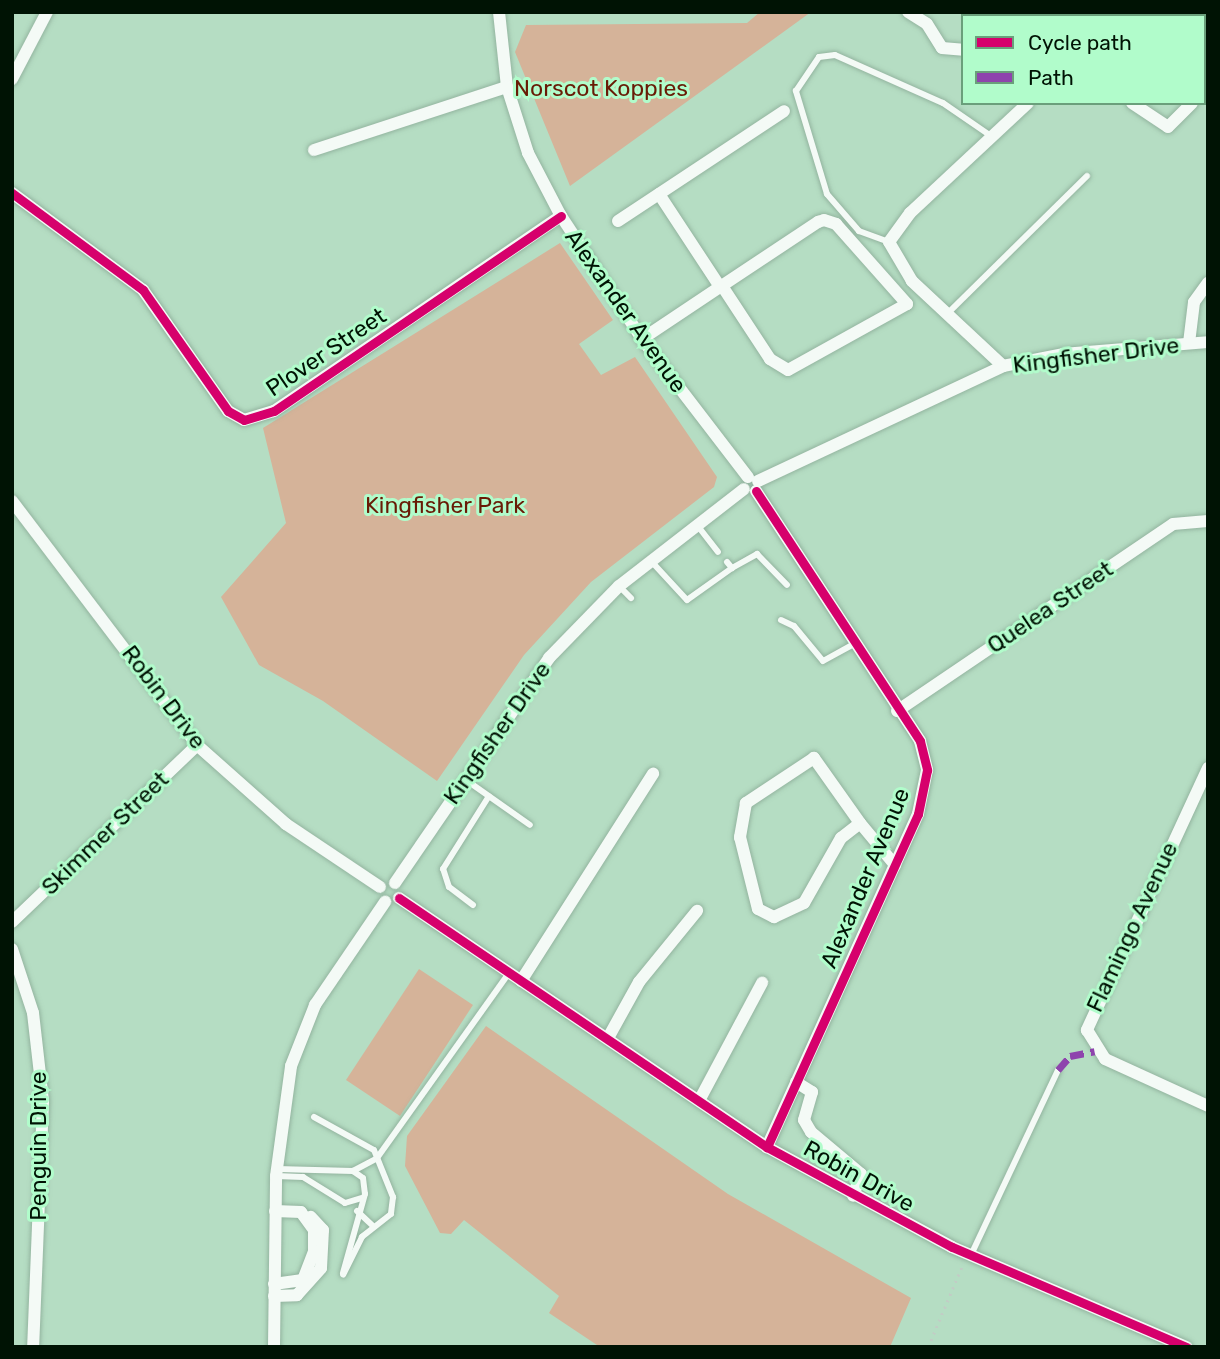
<!DOCTYPE html>
<html>
<head>
<meta charset="utf-8">
<style>
  body { margin:0 }
  #map { position:relative; width:1220px; height:1359px; overflow:hidden; background:#b5ddc3; font-family:Rubik,sans-serif }
  div>[style] { position:absolute }
  [style*='--x'] { left:calc(var(--x)*1px); top:calc(var(--y)*1px); width:calc(var(--w)*1px); rotate:calc(var(--a)*1deg) }
  .green>* { inset:0; background:#d5b399 }
  .path>* { height:2.5px; margin-top:-1.25px; transform-origin:0; background:repeating-linear-gradient(90deg,#c1cdc5 0 2px,transparent 0 7px) }
  .roads { filter:drop-shadow(0 0 2px #93b49f) drop-shadow(0 0 2px #93b49f) }
  .service>* { height:6px; margin:-3px; padding:0 3px; transform-origin:3px; border-radius:3px; background:#f4faf6 }
  .minor>* { height:12px; margin:-6px; padding:0 6px; transform-origin:6px; border-radius:6px; background:#f4faf6 }
  .quiet>* { height:7px; margin-top:-3.5px; transform-origin:0; background:repeating-linear-gradient(90deg,#8e44ad 0 14px,transparent 0 21px) }
  .cycleway>* { height:9px; margin:-4.5px; padding:0 4.5px; transform-origin:4.5px; border-radius:4.5px; background:#d6006c }
  span { translate:-50% -50%; white-space:nowrap; text-align:center; line-height:1.15; -webkit-text-stroke:6px #b1fccb; paint-order:stroke }
  .park-label { font-size:23px; color:#681b06 }
  .street-label { font-size:23px; color:#001304 }
  .frame { position:absolute; inset:0; border:14px solid #001304; pointer-events:none }
  .legend { position:absolute; left:961px; top:14px; width:245px; height:91px; box-sizing:border-box; background:#b1fccb; border:2px solid #6a9f7b; margin:0; padding:9px 12px; list-style:none; font-size:21px; color:#001304 }
  .legend li { display:flex; align-items:center; gap:14px; height:35px }
  .legend b { width:35px; border:2px solid #6a9f7b }
</style>
</head>
<body>
<div id="map">
  <div class="green">
    <div style="clip-path:polygon(760px 12px,811px 12px,570px 186px,515px 52px,526px 25px,747px 23px)"></div>
    <div style="clip-path:polygon(560px 243px,613px 320px,579px 344px,601px 375px,635px 357px,717px 477px,714px 487px,591px 582px,524px 655px,437px 781px,323px 701px,259px 665px,221px 597px,286px 523px,263px 428px)"></div>
    <div style="clip-path:polygon(419px 969px,473px 1005px,400px 1116px,346px 1080px)"></div>
    <div style="clip-path:polygon(486px 1026px,728px 1194px,911px 1298px,890px 1347px,600px 1347px,549px 1313px,559px 1296px,464px 1220px,451px 1234px,440px 1233px,405px 1166px,407px 1136px)"></div>
  </div>
  <div class="path">
    <div style="--x:928;--y:1347;--w:88;--a:-67.2"></div>
  </div>
  <div class="roads">
    <div class="service">
      <div style="--x:889;--y:242;--w:32;--a:-160"></div>
      <div style="--x:859;--y:231;--w:49;--a:-130.9"></div>
      <div style="--x:827;--y:194;--w:108;--a:-106.8"></div>
      <div style="--x:796;--y:91;--w:41;--a:-55.9"></div>
      <div style="--x:819;--y:57;--w:16;--a:-7"></div>
      <div style="--x:835;--y:55;--w:118;--a:24"></div>
      <div style="--x:943;--y:103;--w:58;--a:34.5"></div>
      <div style="--x:946;--y:315;--w:198;--a:-44.6"></div>
      <div style="--x:697;--y:525;--w:34;--a:52"></div>
      <div style="--x:651;--y:561;--w:53;--a:47.3"></div>
      <div style="--x:687;--y:600;--w:55;--a:-35.4"></div>
      <div style="--x:727;--y:562;--w:8;--a:50"></div>
      <div style="--x:732;--y:568;--w:29;--a:-29"></div>
      <div style="--x:757;--y:554;--w:43;--a:45.9"></div>
      <div style="--x:619;--y:586;--w:17;--a:45"></div>
      <div style="--x:781;--y:620;--w:14;--a:25"></div>
      <div style="--x:794;--y:626;--w:45;--a:50.4"></div>
      <div style="--x:823;--y:661;--w:33;--a:-29"></div>
      <div style="--x:466;--y:780;--w:78;--a:35.1"></div>
      <div style="--x:473;--y:905;--w:30;--a:-143"></div>
      <div style="--x:449;--y:887;--w:19;--a:-108"></div>
      <div style="--x:443;--y:869;--w:86;--a:-57.8"></div>
      <div style="--x:314;--y:1117;--w:68;--a:28.8"></div>
      <div style="--x:374;--y:1150;--w:51;--a:68"></div>
      <div style="--x:393;--y:1197;--w:17;--a:97"></div>
      <div style="--x:391;--y:1214;--w:37;--a:142"></div>
      <div style="--x:362;--y:1237;--w:42;--a:116.6"></div>
      <div style="--x:277;--y:1169;--w:76;--a:1.5"></div>
      <div style="--x:353;--y:1171;--w:12;--a:35"></div>
      <div style="--x:363;--y:1178;--w:16;--a:83"></div>
      <div style="--x:365;--y:1194;--w:82;--a:105.6"></div>
      <div style="--x:353;--y:1171;--w:27;--a:-28"></div>
      <div style="--x:377;--y:1158;--w:227;--a:-54.5"></div>
      <div style="--x:276;--y:1176;--w:27;--a:2"></div>
      <div style="--x:303;--y:1177;--w:49;--a:31.8"></div>
      <div style="--x:345;--y:1203;--w:17;--a:-17"></div>
      <div style="--x:357;--y:1211;--w:21;--a:43"></div>
      <div style="--x:971;--y:1255;--w:204;--a:-64.8"></div>
    </div>
    <div class="minor">
      <div style="--x:499;--y:12;--w:75;--a:83.9"></div>
      <div style="--x:507;--y:87;--w:69;--a:72.3"></div>
      <div style="--x:528;--y:153;--w:71;--a:62.4"></div>
      <div style="--x:561;--y:216;--w:147;--a:56.6"></div>
      <div style="--x:642;--y:339;--w:174;--a:52.5"></div>
      <div style="--x:908;--y:12;--w:22;--a:32"></div>
      <div style="--x:927;--y:24;--w:28;--a:58"></div>
      <div style="--x:942;--y:48;--w:21;--a:5"></div>
      <div style="--x:1000;--y:16;--w:6;--a:-45"></div>
      <div style="--x:1171;--y:16;--w:37;--a:-5"></div>
      <div style="--x:12;--y:79;--w:76;--a:-62.4"></div>
      <div style="--x:1204;--y:87;--w:6;--a:-51"></div>
      <div style="--x:1132;--y:103;--w:43;--a:33.7"></div>
      <div style="--x:1168;--y:127;--w:34;--a:-45"></div>
      <div style="--x:314;--y:150;--w:203;--a:-18.1"></div>
      <div style="--x:12;--y:193;--w:163;--a:36.5"></div>
      <div style="--x:143;--y:290;--w:148;--a:54.9"></div>
      <div style="--x:228;--y:411;--w:18;--a:29"></div>
      <div style="--x:244;--y:420;--w:31;--a:-17"></div>
      <div style="--x:274;--y:411;--w:347;--a:-34.2"></div>
      <div style="--x:659;--y:194;--w:111;--a:56.7"></div>
      <div style="--x:618;--y:221;--w:199;--a:-33.5"></div>
      <div style="--x:642;--y:339;--w:94;--a:-33.7"></div>
      <div style="--x:720;--y:287;--w:118;--a:-33.6"></div>
      <div style="--x:818;--y:222;--w:6;--a:-18"></div>
      <div style="--x:824;--y:220;--w:13;--a:18"></div>
      <div style="--x:836;--y:224;--w:107;--a:48.4"></div>
      <div style="--x:907;--y:304;--w:136;--a:151"></div>
      <div style="--x:788;--y:370;--w:21;--a:-149"></div>
      <div style="--x:770;--y:359;--w:87;--a:-123.3"></div>
      <div style="--x:1189;--y:343;--w:41;--a:-83"></div>
      <div style="--x:1194;--y:302;--w:24;--a:-54"></div>
      <div style="--x:1003;--y:366;--w:125;--a:-137"></div>
      <div style="--x:912;--y:281;--w:45;--a:-120.5"></div>
      <div style="--x:889;--y:242;--w:36;--a:-54"></div>
      <div style="--x:910;--y:213;--w:161;--a:-43"></div>
      <div style="--x:758;--y:481;--w:271;--a:-25.1"></div>
      <div style="--x:1003;--y:366;--w:61;--a:-11.3"></div>
      <div style="--x:1063;--y:354;--w:145;--a:-4.7"></div>
      <div style="--x:756;--y:491;--w:299;--a:56.7"></div>
      <div style="--x:920;--y:741;--w:30;--a:76"></div>
      <div style="--x:927;--y:770;--w:45;--a:101.6"></div>
      <div style="--x:918;--y:814;--w:366;--a:114.4"></div>
      <div style="--x:12;--y:501;--w:306;--a:52.8"></div>
      <div style="--x:197;--y:745;--w:119;--a:41.6"></div>
      <div style="--x:286;--y:824;--w:113;--a:33.8"></div>
      <div style="--x:897;--y:711;--w:333;--a:-34.1"></div>
      <div style="--x:1173;--y:524;--w:35;--a:-5"></div>
      <div style="--x:1208;--y:768;--w:289;--a:114.8"></div>
      <div style="--x:1087;--y:1030;--w:34;--a:58"></div>
      <div style="--x:1105;--y:1059;--w:113;--a:24.5"></div>
      <div style="--x:860;--y:823;--w:80;--a:-125.3"></div>
      <div style="--x:814;--y:758;--w:82;--a:146.5"></div>
      <div style="--x:746;--y:803;--w:35;--a:100"></div>
      <div style="--x:740;--y:837;--w:74;--a:76"></div>
      <div style="--x:758;--y:909;--w:18;--a:27"></div>
      <div style="--x:774;--y:917;--w:33;--a:-25"></div>
      <div style="--x:804;--y:903;--w:75;--a:-60.4"></div>
      <div style="--x:841;--y:838;--w:24;--a:-38"></div>
      <div style="--x:860;--y:823;--w:55;--a:50.2"></div>
      <div style="--x:395;--y:883;--w:273;--a:-55.6"></div>
      <div style="--x:549;--y:658;--w:100;--a:-45.8"></div>
      <div style="--x:619;--y:586;--w:158;--a:-37.8"></div>
      <div style="--x:399;--y:898;--w:444;--a:34.1"></div>
      <div style="--x:767;--y:1147;--w:210;--a:28.4"></div>
      <div style="--x:952;--y:1247;--w:255;--a:23.1"></div>
      <div style="--x:12;--y:922;--w:256;--a:-43.7"></div>
      <div style="--x:12;--y:949;--w:67;--a:71.8"></div>
      <div style="--x:33;--y:1013;--w:89;--a:83.5"></div>
      <div style="--x:43;--y:1101;--w:246;--a:92.3"></div>
      <div style="--x:521;--y:981;--w:246;--a:-57.5"></div>
      <div style="--x:608;--y:1038;--w:64;--a:-61"></div>
      <div style="--x:639;--y:982;--w:92;--a:-50.8"></div>
      <div style="--x:796;--y:1082;--w:19;--a:32"></div>
      <div style="--x:812;--y:1092;--w:29;--a:106"></div>
      <div style="--x:804;--y:1120;--w:14;--a:60"></div>
      <div style="--x:811;--y:1132;--w:65;--a:40"></div>
      <div style="--x:861;--y:1174;--w:23;--a:110"></div>
      <div style="--x:700;--y:1099;--w:132;--a:-61.9"></div>
      <div style="--x:274;--y:1284;--w:29;--a:-8"></div>
      <div style="--x:303;--y:1280;--w:31;--a:-69"></div>
      <div style="--x:314;--y:1251;--w:21;--a:-90"></div>
      <div style="--x:314;--y:1230;--w:22;--a:-126"></div>
      <div style="--x:301;--y:1212;--w:26;--a:-178"></div>
      <div style="--x:274;--y:1296;--w:23;--a:-2"></div>
      <div style="--x:297;--y:1295;--w:36;--a:-48"></div>
      <div style="--x:321;--y:1268;--w:38;--a:-87"></div>
      <div style="--x:323;--y:1230;--w:18;--a:-133"></div>
      <div style="--x:274;--y:1347;--w:171;--a:-89.3"></div>
      <div style="--x:276;--y:1176;--w:111;--a:-82.2"></div>
      <div style="--x:291;--y:1066;--w:66;--a:-68.5"></div>
      <div style="--x:315;--y:1005;--w:125;--a:-55.8"></div>
    </div>
  </div>
  <div class="quiet">
    <div style="--x:1058;--y:1070;--w:18;--a:-49"></div>
    <div style="--x:1070;--y:1056;--w:25;--a:-11"></div>
  </div>
  <div class="cycleway">
    <div style="--x:12;--y:193;--w:163;--a:36.5"></div>
    <div style="--x:143;--y:290;--w:148;--a:54.9"></div>
    <div style="--x:228;--y:411;--w:18;--a:29"></div>
    <div style="--x:244;--y:420;--w:31;--a:-17"></div>
    <div style="--x:274;--y:411;--w:347;--a:-34.2"></div>
    <div style="--x:756;--y:491;--w:299;--a:56.7"></div>
    <div style="--x:920;--y:741;--w:30;--a:76"></div>
    <div style="--x:927;--y:770;--w:45;--a:101.6"></div>
    <div style="--x:918;--y:814;--w:366;--a:114.4"></div>
    <div style="--x:399;--y:898;--w:444;--a:34.1"></div>
    <div style="--x:767;--y:1147;--w:210;--a:28.4"></div>
    <div style="--x:952;--y:1247;--w:255;--a:23.1"></div>
  </div>
  <div class="park-label">
    <span style="left:601px;top:88px">Norscot Koppies</span>
    <span style="left:445px;top:505px">Kingfisher Park</span>
  </div>
  <div class="street-label">
    <span style="left:626px;top:311px;rotate:55deg">Alexander Avenue</span>
    <span style="left:326px;top:352px;rotate:-34deg">Plover Street</span>
    <span style="left:1096px;top:355px;rotate:-7deg">Kingfisher Drive</span>
    <span style="left:1050px;top:607px;rotate:-34deg">Quelea Street</span>
    <span style="left:164px;top:697px;rotate:53deg">Robin Drive</span>
    <span style="left:497px;top:733px;rotate:-55deg">Kingfisher Drive</span>
    <span style="left:105px;top:833px;rotate:-44deg">Skimmer Street</span>
    <span style="left:865px;top:878px;rotate:-67deg">Alexander Avenue</span>
    <span style="left:1132px;top:927px;rotate:-65deg">Flamingo Avenue</span>
    <span style="left:38px;top:1146px;rotate:-90deg">Penguin Drive</span>
    <span style="left:859px;top:1176px;rotate:29deg">Robin Drive</span>
  </div>
  <div class="frame"></div>
  <ul class="legend">
  <li><b style="height:9px;background:#d6006c"></b>Cycle path</li>
  <li><b style="height:9px;background:#8e44ad"></b>Path</li>
  </ul>
</div>
</body>
</html>
